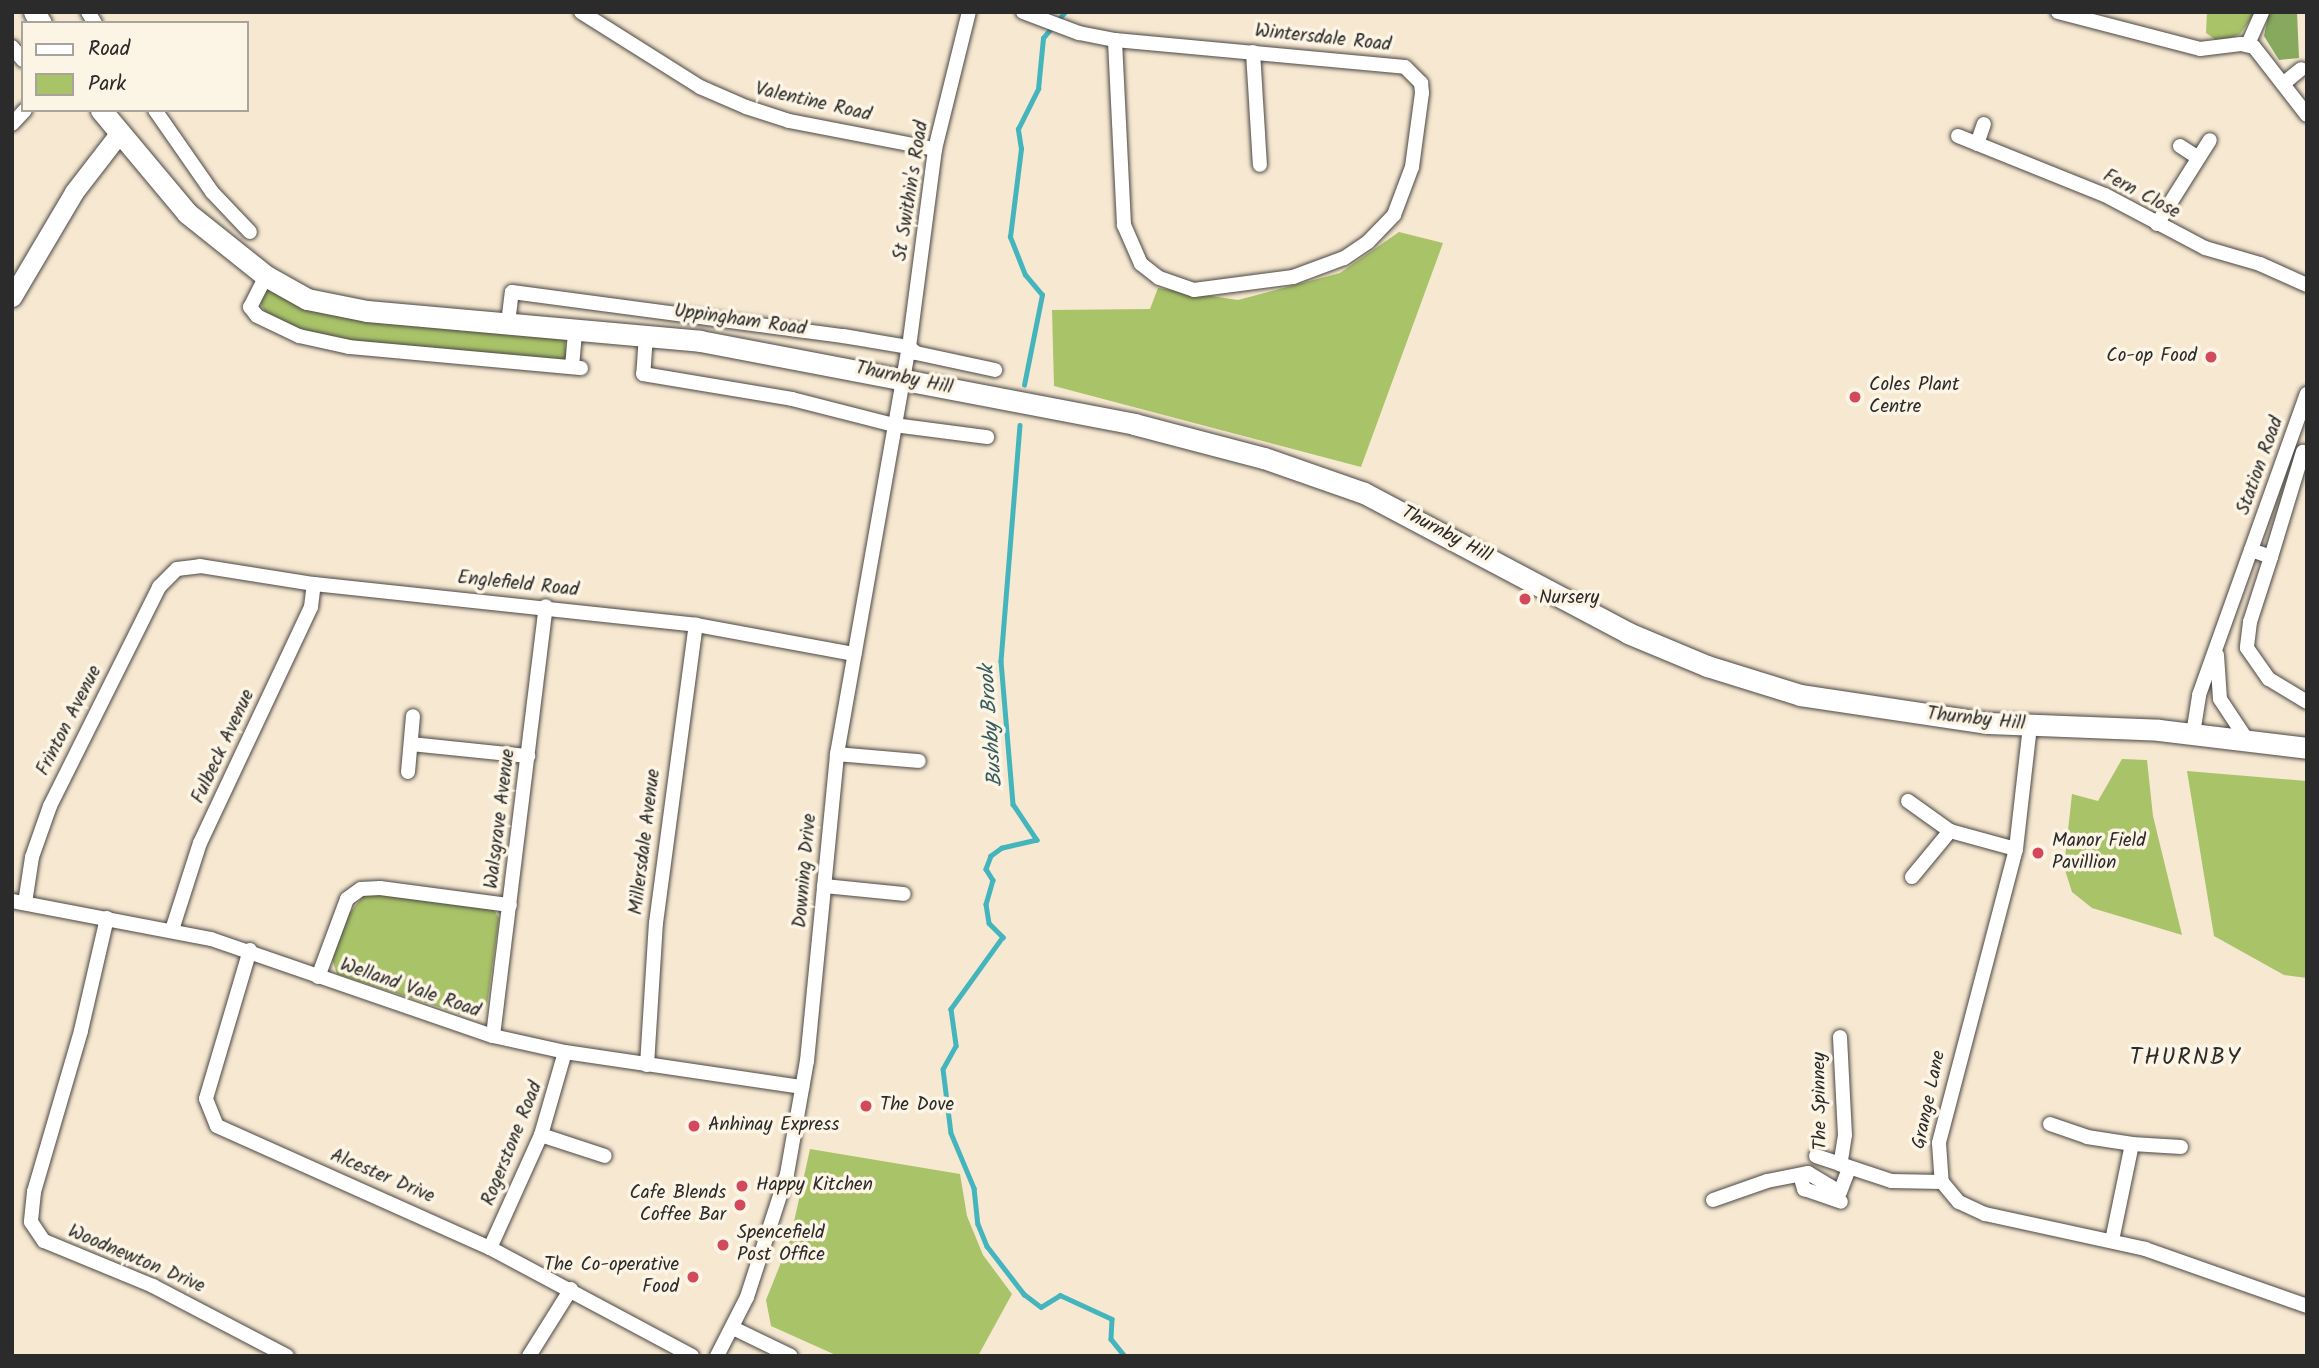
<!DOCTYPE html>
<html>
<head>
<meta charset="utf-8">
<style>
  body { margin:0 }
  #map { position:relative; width:2319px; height:1368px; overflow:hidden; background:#f7e8d1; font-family:Kalam,sans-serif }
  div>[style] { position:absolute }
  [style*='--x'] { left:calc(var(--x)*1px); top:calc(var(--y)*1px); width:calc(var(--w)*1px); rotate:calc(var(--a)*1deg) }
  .green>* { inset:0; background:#a9c369 }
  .forest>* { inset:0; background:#86a95d }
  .stream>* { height:4.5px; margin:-2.25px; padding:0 2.25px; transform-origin:2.25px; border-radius:2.25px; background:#45b5bd }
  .roads { filter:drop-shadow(0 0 2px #4a4744) drop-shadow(0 0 2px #4a4744) }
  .minor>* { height:14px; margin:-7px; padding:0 7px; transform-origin:7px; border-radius:7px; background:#fff }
  .major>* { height:19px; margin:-9.5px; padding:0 9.5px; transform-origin:9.5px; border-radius:9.5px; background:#fff }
  .highway>* { height:21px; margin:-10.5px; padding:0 10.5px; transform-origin:10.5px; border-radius:10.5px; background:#fff }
  .dots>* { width:19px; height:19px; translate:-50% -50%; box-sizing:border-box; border:4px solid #fcf5e5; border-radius:50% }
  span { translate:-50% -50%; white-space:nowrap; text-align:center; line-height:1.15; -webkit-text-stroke:7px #fcf5e5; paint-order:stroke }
  .street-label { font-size:19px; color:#2b2b2b }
  .poi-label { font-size:19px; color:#2b2b2b }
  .right { translate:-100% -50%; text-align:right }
  .left { translate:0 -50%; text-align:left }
  .water-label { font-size:21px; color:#345b5e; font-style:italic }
  .quarter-label { font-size:23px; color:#2b2b2b; letter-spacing:2px }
  .frame { position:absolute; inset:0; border:14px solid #2b2b2b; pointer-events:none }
  .legend { position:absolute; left:21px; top:21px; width:228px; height:91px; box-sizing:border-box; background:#fcf5e5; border:2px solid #a8a49b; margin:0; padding:9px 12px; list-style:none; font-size:21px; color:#2b2b2b }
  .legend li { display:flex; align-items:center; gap:14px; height:35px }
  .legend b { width:35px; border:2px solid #a8a49b }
</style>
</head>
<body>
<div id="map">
  <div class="green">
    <div style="clip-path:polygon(2207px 12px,2256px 12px,2240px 34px,2220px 43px,2206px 33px)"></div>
    <div style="clip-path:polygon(1399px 232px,1443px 243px,1361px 467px,1054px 386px,1052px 310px,1150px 309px,1158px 288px,1238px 300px,1340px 273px)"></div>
    <div style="clip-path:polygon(271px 289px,564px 336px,567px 357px,562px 360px,344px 340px,299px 329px,266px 314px,259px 300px,263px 290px)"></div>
    <div style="clip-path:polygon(2122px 759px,2147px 760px,2153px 816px,2182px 935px,2092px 908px,2072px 892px,2064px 867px,2072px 794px,2098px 801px)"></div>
    <div style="clip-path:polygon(2187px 771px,2307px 781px,2307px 978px,2284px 975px,2214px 936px)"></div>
    <div style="clip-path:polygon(379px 892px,494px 910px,499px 918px,487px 1005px,481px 1012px,460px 1014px,337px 974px,332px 959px,344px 920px,364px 895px)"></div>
    <div style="clip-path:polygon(810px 1149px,960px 1174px,967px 1216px,983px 1255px,1012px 1294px,978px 1356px,838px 1356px,771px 1326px,766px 1300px,790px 1240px)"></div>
  </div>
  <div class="forest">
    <div style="clip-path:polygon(2269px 12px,2297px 12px,2299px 58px,2279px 60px,2264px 36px)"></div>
  </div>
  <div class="stream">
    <div style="--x:1024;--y:385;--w:92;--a:-78.7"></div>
    <div style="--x:1042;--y:295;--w:26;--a:-130"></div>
    <div style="--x:1025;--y:275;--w:41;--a:-111.5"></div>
    <div style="--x:1010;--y:237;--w:89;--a:-82.9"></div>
    <div style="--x:1021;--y:149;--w:20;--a:-99"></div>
    <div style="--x:1018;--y:129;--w:45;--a:-63.4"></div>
    <div style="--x:1038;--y:89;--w:51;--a:-84.4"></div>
    <div style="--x:1043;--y:38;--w:34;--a:-50"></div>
    <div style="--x:1020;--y:425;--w:237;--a:94.6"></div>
    <div style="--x:1001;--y:661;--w:144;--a:85.2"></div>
    <div style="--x:1013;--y:804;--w:43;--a:56.3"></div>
    <div style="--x:1037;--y:840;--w:36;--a:167"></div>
    <div style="--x:1002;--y:848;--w:14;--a:144"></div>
    <div style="--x:991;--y:856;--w:14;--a:111"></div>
    <div style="--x:986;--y:869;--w:13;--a:58"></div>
    <div style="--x:993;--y:880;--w:25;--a:106"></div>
    <div style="--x:986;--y:904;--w:19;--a:81"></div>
    <div style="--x:989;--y:923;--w:20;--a:45"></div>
    <div style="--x:1003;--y:937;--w:89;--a:125.8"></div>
    <div style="--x:951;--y:1009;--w:37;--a:82"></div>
    <div style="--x:956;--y:1046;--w:26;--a:119"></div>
    <div style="--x:943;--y:1069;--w:64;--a:82.9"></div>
    <div style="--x:951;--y:1133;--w:60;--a:67.3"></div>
    <div style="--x:974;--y:1188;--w:36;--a:84"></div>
    <div style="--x:978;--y:1224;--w:24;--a:68"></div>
    <div style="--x:987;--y:1246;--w:61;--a:52.4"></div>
    <div style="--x:1024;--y:1294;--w:21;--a:37"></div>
    <div style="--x:1041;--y:1307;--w:22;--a:-32"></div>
    <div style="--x:1060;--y:1295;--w:57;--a:24.8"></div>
    <div style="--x:1112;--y:1319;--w:20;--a:93"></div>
    <div style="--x:1111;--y:1339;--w:22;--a:51"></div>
  </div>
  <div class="roads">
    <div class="minor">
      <div style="--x:88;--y:12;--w:13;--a:58"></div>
      <div style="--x:581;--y:12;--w:141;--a:32.2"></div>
      <div style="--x:700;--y:87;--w:50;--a:23.5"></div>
      <div style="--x:746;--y:107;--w:45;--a:18"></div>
      <div style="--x:789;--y:121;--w:149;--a:10.9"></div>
      <div style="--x:1023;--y:12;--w:60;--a:20.6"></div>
      <div style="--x:1079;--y:33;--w:37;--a:11"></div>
      <div style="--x:1115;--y:40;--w:291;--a:5.3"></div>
      <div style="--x:1405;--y:67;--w:23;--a:45"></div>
      <div style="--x:1421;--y:83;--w:10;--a:84"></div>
      <div style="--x:1422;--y:93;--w:75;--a:97.7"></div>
      <div style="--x:1412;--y:167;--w:51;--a:110.6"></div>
      <div style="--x:1394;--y:215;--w:37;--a:134"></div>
      <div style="--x:1368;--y:242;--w:29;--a:146"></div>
      <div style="--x:1344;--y:258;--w:54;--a:159.6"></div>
      <div style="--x:1293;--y:277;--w:100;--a:172.5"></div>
      <div style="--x:1194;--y:290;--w:37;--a:-161"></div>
      <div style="--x:1159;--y:278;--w:23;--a:-142"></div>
      <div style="--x:1141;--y:264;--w:43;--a:-113.6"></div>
      <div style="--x:1124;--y:225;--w:185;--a:-92.8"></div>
      <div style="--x:2058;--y:12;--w:147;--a:14.6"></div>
      <div style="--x:2200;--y:49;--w:41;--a:-7"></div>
      <div style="--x:2241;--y:44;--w:13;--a:13"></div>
      <div style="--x:2254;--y:47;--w:86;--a:52.1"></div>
      <div style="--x:2248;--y:44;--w:35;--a:-66"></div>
      <div style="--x:12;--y:47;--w:17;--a:50"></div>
      <div style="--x:1253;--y:52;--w:113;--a:86.5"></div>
      <div style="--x:2284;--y:83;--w:22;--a:-39"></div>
      <div style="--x:155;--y:110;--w:100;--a:55.2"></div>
      <div style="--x:212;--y:192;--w:55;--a:46.5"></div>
      <div style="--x:12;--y:124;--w:19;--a:-47"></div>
      <div style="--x:1958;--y:136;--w:158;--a:21.9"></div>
      <div style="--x:2105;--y:195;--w:113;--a:27.9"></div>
      <div style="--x:2205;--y:248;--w:57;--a:16.2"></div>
      <div style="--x:2260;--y:264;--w:51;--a:24.1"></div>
      <div style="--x:1977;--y:144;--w:21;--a:-71"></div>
      <div style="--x:2180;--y:146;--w:20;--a:33"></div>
      <div style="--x:2157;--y:224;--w:99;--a:-57.8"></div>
      <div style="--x:266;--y:276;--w:35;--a:117"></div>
      <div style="--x:250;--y:307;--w:11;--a:52"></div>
      <div style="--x:257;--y:316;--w:47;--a:25.5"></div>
      <div style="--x:299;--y:336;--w:51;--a:12.4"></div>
      <div style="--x:349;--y:347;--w:233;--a:5.2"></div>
      <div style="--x:508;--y:323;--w:31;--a:-83"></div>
      <div style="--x:512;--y:292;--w:334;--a:7.6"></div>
      <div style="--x:843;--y:336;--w:67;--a:9.5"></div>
      <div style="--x:909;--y:347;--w:9;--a:41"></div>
      <div style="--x:916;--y:353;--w:81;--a:12.1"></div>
      <div style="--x:646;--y:335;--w:39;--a:94"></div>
      <div style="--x:643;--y:374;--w:151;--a:9.5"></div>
      <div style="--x:792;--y:399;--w:105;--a:14.3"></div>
      <div style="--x:894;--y:425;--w:94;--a:7.4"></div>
      <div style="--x:572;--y:367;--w:38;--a:-85"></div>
      <div style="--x:2251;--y:550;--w:21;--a:19"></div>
      <div style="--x:2271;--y:557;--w:110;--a:-73.1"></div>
      <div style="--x:2271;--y:557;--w:68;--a:107.9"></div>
      <div style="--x:2250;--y:622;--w:26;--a:97"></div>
      <div style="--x:2247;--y:648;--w:38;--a:55"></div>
      <div style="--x:2269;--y:679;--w:44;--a:31.2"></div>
      <div style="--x:2217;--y:655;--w:44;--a:86.1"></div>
      <div style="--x:2220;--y:699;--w:49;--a:56.6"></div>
      <div style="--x:2030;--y:726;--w:124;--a:96.5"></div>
      <div style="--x:2016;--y:849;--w:304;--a:104.7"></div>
      <div style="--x:1939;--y:1143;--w:39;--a:86"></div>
      <div style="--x:1942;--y:1182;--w:26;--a:50"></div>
      <div style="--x:1959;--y:1202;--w:29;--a:25"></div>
      <div style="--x:1985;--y:1214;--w:164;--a:12.3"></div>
      <div style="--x:2145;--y:1249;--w:172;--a:19.4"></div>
      <div style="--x:2193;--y:734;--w:39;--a:-81"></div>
      <div style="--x:2199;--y:695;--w:320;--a:-70.3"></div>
      <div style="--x:411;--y:744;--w:118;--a:5.9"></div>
      <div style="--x:837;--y:754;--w:82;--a:4.9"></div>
      <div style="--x:408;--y:772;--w:56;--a:-84.9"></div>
      <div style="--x:1908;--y:801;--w:52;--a:35.5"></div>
      <div style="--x:1912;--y:877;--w:60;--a:-50.4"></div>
      <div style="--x:1950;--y:831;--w:68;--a:15.3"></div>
      <div style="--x:824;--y:886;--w:80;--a:5.7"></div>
      <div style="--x:12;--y:901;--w:203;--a:10.8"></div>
      <div style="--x:211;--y:939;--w:298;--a:19"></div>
      <div style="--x:493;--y:1036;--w:74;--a:12.5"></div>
      <div style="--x:565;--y:1052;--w:240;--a:8.4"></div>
      <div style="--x:25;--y:903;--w:47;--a:-81.3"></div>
      <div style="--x:32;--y:857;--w:54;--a:-70.6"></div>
      <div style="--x:50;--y:806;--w:245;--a:-63.5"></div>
      <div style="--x:159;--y:587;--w:25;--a:-45"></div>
      <div style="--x:177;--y:569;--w:23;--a:-7"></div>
      <div style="--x:200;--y:566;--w:115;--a:9"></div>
      <div style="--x:314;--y:584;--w:384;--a:6.1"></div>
      <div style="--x:696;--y:625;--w:161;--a:10.4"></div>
      <div style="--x:107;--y:918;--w:116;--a:103"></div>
      <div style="--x:81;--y:1031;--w:168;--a:106.3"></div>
      <div style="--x:34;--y:1192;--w:30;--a:96"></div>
      <div style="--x:31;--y:1222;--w:23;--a:56"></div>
      <div style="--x:44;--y:1241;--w:118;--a:22.4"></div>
      <div style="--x:153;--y:1286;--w:151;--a:27.6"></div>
      <div style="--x:172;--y:930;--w:91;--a:-72.2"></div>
      <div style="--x:200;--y:843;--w:261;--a:-64.8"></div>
      <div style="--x:311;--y:607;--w:23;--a:-83"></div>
      <div style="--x:250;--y:950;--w:155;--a:106.5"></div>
      <div style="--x:206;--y:1099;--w:29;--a:68"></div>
      <div style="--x:217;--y:1126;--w:299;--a:24.1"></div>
      <div style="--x:490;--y:1248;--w:229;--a:28.1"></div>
      <div style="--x:318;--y:977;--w:83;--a:-69.6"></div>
      <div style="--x:347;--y:899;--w:17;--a:-36"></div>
      <div style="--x:361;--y:889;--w:19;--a:-3"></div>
      <div style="--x:380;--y:888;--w:131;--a:7.5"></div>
      <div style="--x:493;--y:1036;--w:433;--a:-83"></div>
      <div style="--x:1840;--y:1037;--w:98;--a:87.1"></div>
      <div style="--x:1845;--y:1135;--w:30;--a:99"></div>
      <div style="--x:647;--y:1065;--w:142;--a:-86.4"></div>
      <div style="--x:656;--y:923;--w:301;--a:-82.4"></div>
      <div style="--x:2050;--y:1124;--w:39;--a:19"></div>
      <div style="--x:2087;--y:1137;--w:46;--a:8.8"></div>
      <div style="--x:2132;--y:1144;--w:99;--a:101.7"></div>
      <div style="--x:541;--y:1135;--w:67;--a:18.2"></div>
      <div style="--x:2132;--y:1144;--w:49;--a:3.5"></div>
      <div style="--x:1816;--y:1156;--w:79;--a:18.4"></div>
      <div style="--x:1891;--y:1181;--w:51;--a:1.1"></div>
      <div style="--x:1800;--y:1175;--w:15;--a:74"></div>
      <div style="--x:1804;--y:1189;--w:39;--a:19"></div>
      <div style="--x:1713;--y:1200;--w:57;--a:-19.4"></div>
      <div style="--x:1767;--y:1181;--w:42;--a:-11"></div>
      <div style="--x:1808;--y:1173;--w:37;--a:31"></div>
      <div style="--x:1840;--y:1192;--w:26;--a:-69"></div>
      <div style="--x:490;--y:1248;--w:124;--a:-65.7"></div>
      <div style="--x:541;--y:1135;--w:86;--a:-73.9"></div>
      <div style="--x:733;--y:1328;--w:64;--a:25.8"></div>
      <div style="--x:529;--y:1356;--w:79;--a:-57.9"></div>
      <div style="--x:717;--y:1356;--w:66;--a:-63"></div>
      <div style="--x:747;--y:1297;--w:129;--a:-72"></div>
      <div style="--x:787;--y:1174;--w:115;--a:-80"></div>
      <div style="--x:807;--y:1061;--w:308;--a:-84.4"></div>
      <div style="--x:837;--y:754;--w:413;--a:-80"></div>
      <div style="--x:909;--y:347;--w:200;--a:-82.5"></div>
      <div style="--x:935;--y:149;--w:141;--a:-76.1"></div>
    </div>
    <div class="major">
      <div style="--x:12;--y:297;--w:122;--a:-59.4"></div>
      <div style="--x:74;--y:192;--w:72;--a:-52.3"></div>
    </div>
    <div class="highway">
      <div style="--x:34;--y:12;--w:13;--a:58"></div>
      <div style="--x:101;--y:110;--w:134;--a:50.1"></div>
      <div style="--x:187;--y:213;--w:101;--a:38.6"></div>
      <div style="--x:266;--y:276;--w:47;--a:29.3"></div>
      <div style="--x:307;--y:299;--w:61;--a:11.3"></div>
      <div style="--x:367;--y:311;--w:334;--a:5.1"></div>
      <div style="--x:700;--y:341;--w:442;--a:10.8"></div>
      <div style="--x:1134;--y:424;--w:134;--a:14.7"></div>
      <div style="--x:1264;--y:458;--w:106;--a:19.3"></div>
      <div style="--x:1364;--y:493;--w:299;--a:27.9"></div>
      <div style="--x:1628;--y:633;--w:86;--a:22.7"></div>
      <div style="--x:1707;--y:666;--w:97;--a:17.3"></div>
      <div style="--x:1800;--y:695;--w:190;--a:8.5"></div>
      <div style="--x:1988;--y:723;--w:171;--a:2.3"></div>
      <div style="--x:2159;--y:730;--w:149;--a:6.9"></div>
    </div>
  </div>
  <div class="dots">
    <div style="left:2211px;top:357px;background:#d1495b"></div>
    <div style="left:1855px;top:397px;background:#d1495b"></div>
    <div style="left:1525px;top:599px;background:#d1495b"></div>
    <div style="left:2038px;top:853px;background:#d1495b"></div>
    <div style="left:866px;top:1106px;background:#d1495b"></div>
    <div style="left:694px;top:1126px;background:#d1495b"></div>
    <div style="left:742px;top:1186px;background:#d1495b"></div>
    <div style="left:740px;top:1205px;background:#d1495b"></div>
    <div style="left:723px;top:1245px;background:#d1495b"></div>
    <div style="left:693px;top:1277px;background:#d1495b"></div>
  </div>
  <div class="street-label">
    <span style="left:1323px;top:39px;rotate:6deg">Wintersdale Road</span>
    <span style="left:813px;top:103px;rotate:13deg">Valentine Road</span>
    <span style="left:912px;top:191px;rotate:-81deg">St Swithin's Road</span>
    <span style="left:2141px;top:195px;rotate:28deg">Fern Close</span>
    <span style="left:740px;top:321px;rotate:8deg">Uppingham Road</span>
    <span style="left:904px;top:379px;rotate:12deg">Thurnby Hill</span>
    <span style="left:2261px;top:466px;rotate:-70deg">Station Road</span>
    <span style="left:1446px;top:535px;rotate:28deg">Thurnby Hill</span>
    <span style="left:518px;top:585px;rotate:6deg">Englefield Road</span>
    <span style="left:1976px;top:720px;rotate:6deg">Thurnby Hill</span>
    <span style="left:70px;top:721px;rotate:-63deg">Frinton Avenue</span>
    <span style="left:224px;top:747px;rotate:-65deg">Fulbeck Avenue</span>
    <span style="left:501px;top:819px;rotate:-83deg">Walsgrave Avenue</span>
    <span style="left:646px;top:842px;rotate:-83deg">Millersdale Avenue</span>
    <span style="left:806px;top:871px;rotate:-85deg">Downing Drive</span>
    <span style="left:410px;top:989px;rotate:19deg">Welland Vale Road</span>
    <span style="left:1930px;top:1100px;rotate:-78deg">Grange Lane</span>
    <span style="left:1821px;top:1101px;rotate:-91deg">The Spinney</span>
    <span style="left:513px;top:1144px;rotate:-68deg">Rogerstone Road</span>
    <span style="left:382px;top:1177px;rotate:23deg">Alcester Drive</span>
    <span style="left:136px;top:1260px;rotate:23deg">Woodnewton Drive</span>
  </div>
  <div class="poi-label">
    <span class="right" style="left:2197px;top:357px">Co-op Food</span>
    <span class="left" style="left:1869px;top:397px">Coles Plant<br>Centre</span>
    <span class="left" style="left:1539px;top:599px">Nursery</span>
    <span class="left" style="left:2052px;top:853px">Manor Field<br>Pavillion</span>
    <span class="left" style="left:880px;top:1106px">The Dove</span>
    <span class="left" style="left:708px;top:1126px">Anhinay Express</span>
    <span class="left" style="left:756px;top:1186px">Happy Kitchen</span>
    <span class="right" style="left:726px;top:1205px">Cafe Blends<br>Coffee Bar</span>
    <span class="left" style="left:737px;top:1245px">Spencefield<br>Post Office</span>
    <span class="right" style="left:679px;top:1277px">The Co-operative<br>Food</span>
  </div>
  <div class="water-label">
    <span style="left:992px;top:726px;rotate:-94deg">Bushby Brook</span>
  </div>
  <div class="quarter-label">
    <span style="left:2186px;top:1058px">THURNBY</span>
  </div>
  <div class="frame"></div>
  <ul class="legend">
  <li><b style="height:9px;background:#fff"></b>Road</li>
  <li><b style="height:19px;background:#a9c369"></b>Park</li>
  </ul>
</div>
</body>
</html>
